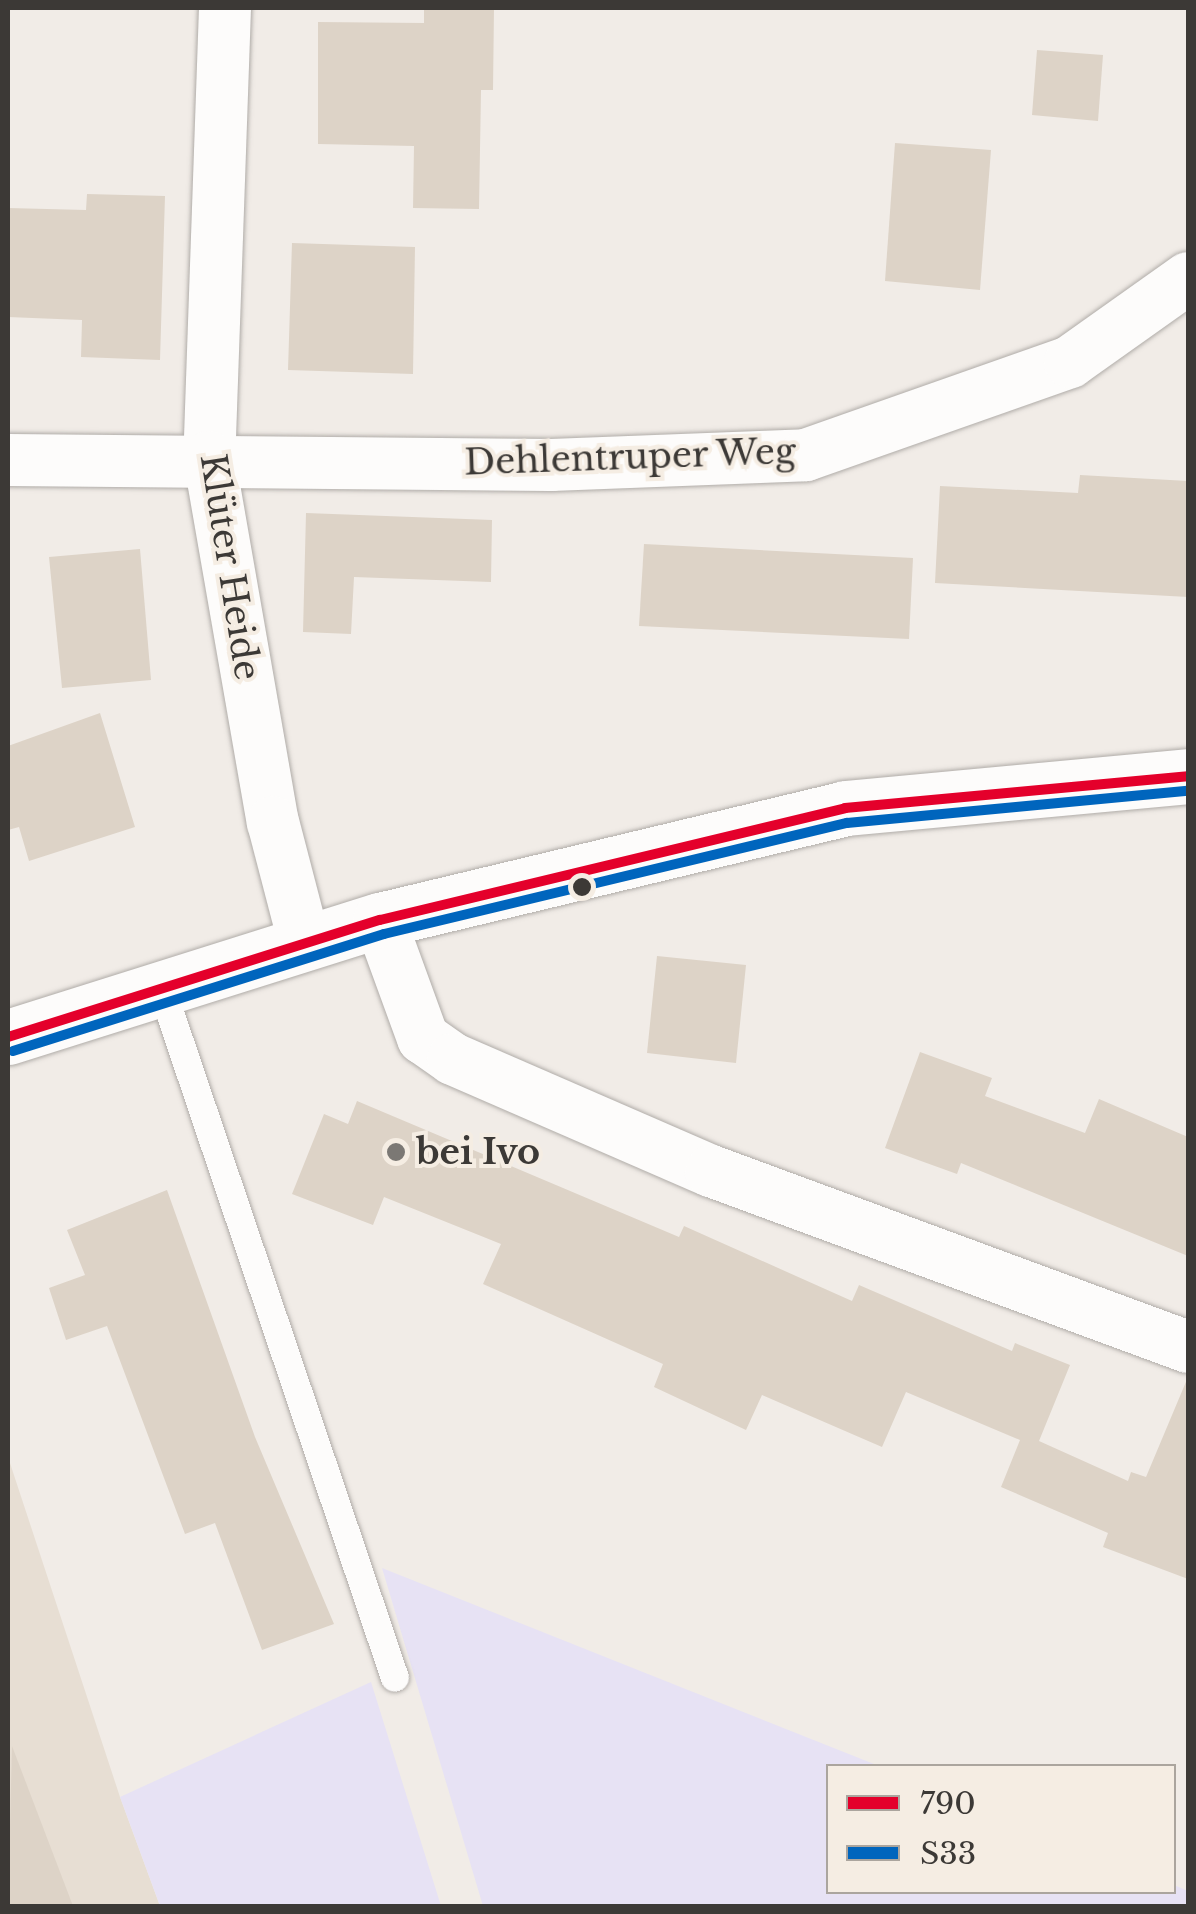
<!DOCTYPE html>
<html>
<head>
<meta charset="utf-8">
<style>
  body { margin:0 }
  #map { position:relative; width:1196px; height:1914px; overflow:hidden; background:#f1ece7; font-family:"Libre Baskerville",serif }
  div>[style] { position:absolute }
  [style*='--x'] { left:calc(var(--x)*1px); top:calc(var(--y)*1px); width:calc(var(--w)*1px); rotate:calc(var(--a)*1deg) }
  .built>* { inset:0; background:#e7ded3 }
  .green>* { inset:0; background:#e7e2f4 }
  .building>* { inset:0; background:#ddd3c7 }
  .roads { filter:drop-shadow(0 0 2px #b0aca8) drop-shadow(0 0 2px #b0aca8) }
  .service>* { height:28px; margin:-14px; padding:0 14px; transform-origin:14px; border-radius:14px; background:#fdfcfb }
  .minor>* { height:52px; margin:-26px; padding:0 26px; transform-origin:26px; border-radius:26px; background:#fdfcfb }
  .primary>* { height:55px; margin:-27.5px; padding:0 27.5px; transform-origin:27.5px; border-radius:27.5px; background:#fdfcfb }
  .bus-1>* { height:10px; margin:-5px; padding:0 5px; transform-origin:5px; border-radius:5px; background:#e4002b }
  .bus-2>* { height:10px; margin:-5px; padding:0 5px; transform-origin:5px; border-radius:5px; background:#0065bd }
  .dots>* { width:28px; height:28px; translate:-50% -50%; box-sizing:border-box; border:5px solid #f5ede3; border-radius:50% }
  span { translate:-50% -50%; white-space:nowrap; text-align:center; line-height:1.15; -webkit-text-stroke:8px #f5ede3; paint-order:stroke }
  .street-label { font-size:35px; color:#3c3936 }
  .poi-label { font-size:35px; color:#3c3936; font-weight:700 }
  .left { translate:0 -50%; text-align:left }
  .frame { position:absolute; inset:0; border:10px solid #3c3936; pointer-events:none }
  .legend { position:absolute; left:826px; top:1764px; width:350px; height:130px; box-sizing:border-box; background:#f5ede3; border:2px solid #aba59e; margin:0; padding:12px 18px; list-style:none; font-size:30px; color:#3c3936 }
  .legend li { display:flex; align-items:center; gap:20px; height:50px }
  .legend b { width:50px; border:2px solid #aba59e }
</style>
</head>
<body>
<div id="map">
  <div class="built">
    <div style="clip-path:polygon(8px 1457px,120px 1797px,160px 1906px,8px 1906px)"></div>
  </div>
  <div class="green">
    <div style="clip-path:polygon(382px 1568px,879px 1766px,828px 1766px,828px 1892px,1174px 1892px,1174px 1885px,1188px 1891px,1188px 1906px,483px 1906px)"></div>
    <div style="clip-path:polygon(371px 1682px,441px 1906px,160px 1906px,120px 1797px)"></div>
  </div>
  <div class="building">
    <div style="clip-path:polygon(424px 8px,494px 8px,493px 90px,481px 90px,479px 209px,413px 208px,414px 146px,318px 144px,318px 22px,424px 23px)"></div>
    <div style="clip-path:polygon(1037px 50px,1103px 55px,1098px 121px,1032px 115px)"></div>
    <div style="clip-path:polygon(895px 143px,991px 150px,980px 290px,885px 281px)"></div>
    <div style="clip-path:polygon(87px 194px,165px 196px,160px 360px,81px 357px,82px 320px,8px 317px,8px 208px,86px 210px)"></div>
    <div style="clip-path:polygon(292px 243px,415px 247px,413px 374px,288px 370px)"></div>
    <div style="clip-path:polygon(1080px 475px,1188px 481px,1188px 597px,935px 583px,940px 486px,1078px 493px)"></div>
    <div style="clip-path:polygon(306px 513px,492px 520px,491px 582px,354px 577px,351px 634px,303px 632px)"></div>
    <div style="clip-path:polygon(644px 544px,913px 558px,909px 639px,639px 626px)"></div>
    <div style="clip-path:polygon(140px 549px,151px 680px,62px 688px,49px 557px)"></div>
    <div style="clip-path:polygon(100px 713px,135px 827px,29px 861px,19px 827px,8px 830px,8px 746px)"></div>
    <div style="clip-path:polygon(657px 956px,746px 965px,736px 1063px,647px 1053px)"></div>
    <div style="clip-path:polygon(920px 1052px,992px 1078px,985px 1096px,1085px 1133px,1099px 1099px,1188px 1137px,1188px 1256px,961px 1163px,957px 1174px,885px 1148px)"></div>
    <div style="clip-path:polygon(357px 1101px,679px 1237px,684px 1226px,852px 1301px,859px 1285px,1012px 1351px,1015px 1343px,1070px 1365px,1039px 1441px,1128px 1481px,1131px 1472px,1146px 1477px,1188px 1377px,1188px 1579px,1103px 1547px,1108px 1533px,1001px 1487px,1020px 1440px,906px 1392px,882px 1447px,762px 1395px,746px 1430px,654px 1387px,663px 1364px,483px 1284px,501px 1244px,384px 1197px,373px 1225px,292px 1194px,324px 1114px,348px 1124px)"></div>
    <div style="clip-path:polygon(167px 1190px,255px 1437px,334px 1624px,262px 1650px,215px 1523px,185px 1534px,107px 1326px,66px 1340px,49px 1288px,85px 1275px,67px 1230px)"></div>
    <div style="clip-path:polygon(12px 1746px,73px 1906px,8px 1906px)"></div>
  </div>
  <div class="roads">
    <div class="service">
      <div style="--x:161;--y:986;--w:730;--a:71.32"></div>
    </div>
    <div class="minor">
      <div style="--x:225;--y:8;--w:449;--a:92"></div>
      <div style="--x:209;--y:457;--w:371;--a:80.1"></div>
      <div style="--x:273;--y:822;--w:123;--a:75.4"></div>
      <div style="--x:8;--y:460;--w:543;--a:0.53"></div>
      <div style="--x:551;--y:465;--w:255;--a:-2.2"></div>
      <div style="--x:806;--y:455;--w:280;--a:-19.4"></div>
      <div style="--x:1070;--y:362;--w:145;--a:-35.4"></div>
      <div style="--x:380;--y:920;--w:126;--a:70"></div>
      <div style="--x:423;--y:1038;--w:37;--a:35"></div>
      <div style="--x:453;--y:1059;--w:281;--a:23.5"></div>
      <div style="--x:711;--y:1171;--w:508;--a:20.25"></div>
    </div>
    <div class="primary">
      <div style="--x:8;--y:1037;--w:390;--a:-17.5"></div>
      <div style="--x:380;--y:920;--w:478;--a:-13.5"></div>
      <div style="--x:845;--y:808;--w:344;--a:-5.3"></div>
    </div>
  </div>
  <div class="bus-1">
    <div style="--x:8;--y:1037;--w:390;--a:-17.5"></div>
    <div style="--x:380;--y:920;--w:478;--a:-13.5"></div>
    <div style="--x:845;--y:808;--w:344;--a:-5.3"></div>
  </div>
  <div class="bus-2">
    <div style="--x:13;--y:1051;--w:389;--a:-17.5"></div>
    <div style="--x:384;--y:934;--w:476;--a:-13.5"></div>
    <div style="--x:847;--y:823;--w:342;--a:-5.4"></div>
  </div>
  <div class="dots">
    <div style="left:582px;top:887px;background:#3c3936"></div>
    <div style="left:396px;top:1152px;background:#7b7874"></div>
  </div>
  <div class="street-label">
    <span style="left:630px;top:457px;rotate:-2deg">Dehlentruper Weg</span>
    <span style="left:230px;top:567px;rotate:81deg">Klüter Heide</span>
  </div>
  <div class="poi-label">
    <span class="left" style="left:416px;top:1152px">bei Ivo</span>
  </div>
  <div class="frame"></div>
  <ul class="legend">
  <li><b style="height:12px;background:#e4002b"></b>790</li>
  <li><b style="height:12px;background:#0065bd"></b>S33</li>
  </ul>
</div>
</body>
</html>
